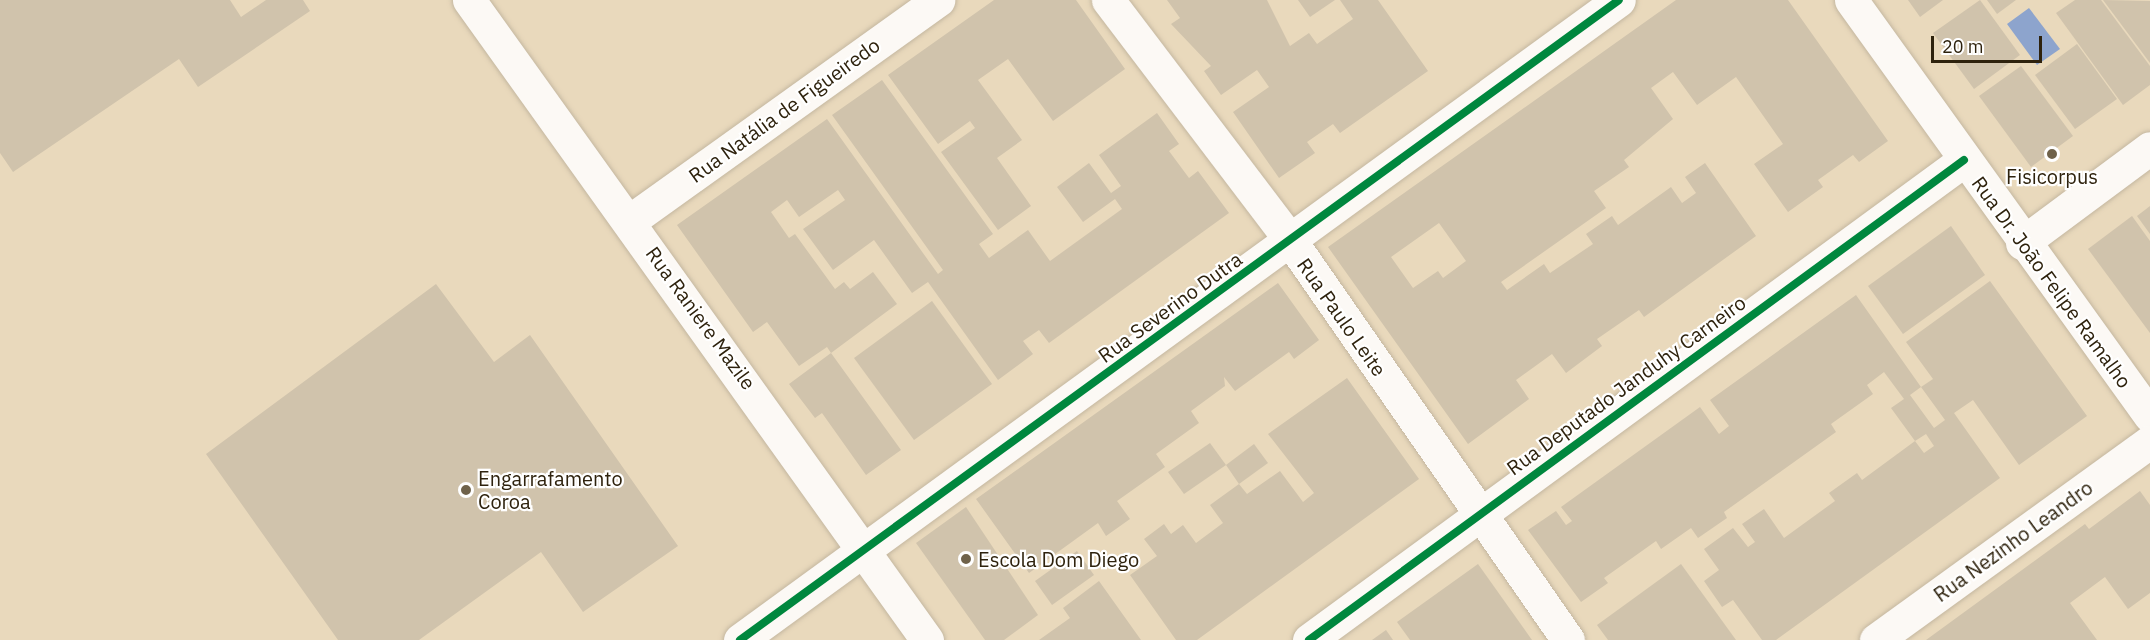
<!DOCTYPE html>
<html>
<head>
<meta charset="utf-8">
<style>
  body { margin:0 }
  #map { position:relative; width:2150px; height:640px; overflow:hidden; background:#e9d9bc; font-family:"IBM Plex Sans",sans-serif }
  div>[style] { position:absolute }
  [style*='--x'] { left:calc(var(--x)*1px); top:calc(var(--y)*1px); width:calc(var(--w)*1px); rotate:calc(var(--a)*1deg) }
  .water>* { inset:0; background:#8da4cd }
  .building>* { inset:0; background:#d0c3ac }
  .roads { filter:drop-shadow(0 0 2px #c4b7a0) drop-shadow(0 0 2px #c4b7a0) }
  .street>* { height:33px; margin:-16.5px; padding:0 16.5px; transform-origin:16.5px; border-radius:16.5px; background:#fcf9f5 }
  .secondary>* { height:33px; margin:-16.5px; padding:0 16.5px; transform-origin:16.5px; border-radius:16.5px; background:#fcf9f5 }
  .cycleway>* { height:8px; margin:-4px; padding:0 4px; transform-origin:4px; border-radius:4px; background:#00873e }
  .dots>* { width:16px; height:16px; translate:-50% -50%; box-sizing:border-box; border:3px solid #fff; border-radius:50% }
  span { translate:-50% -50%; white-space:nowrap; text-align:center; line-height:1.15; -webkit-text-stroke:4.5px #fff; paint-order:stroke }
  .street-label { font-size:20px; color:#2e220d }
  .poi-label { font-size:20px; color:#2e220d }
  .left { translate:0 -50%; text-align:left }
  .scale { position:absolute; left:1931px; top:36px; width:111px; height:27px; box-sizing:border-box; border:3px solid #2e220d; border-top:0; padding-left:8px; font-size:18px; line-height:21px; white-space:nowrap; color:#2e220d; -webkit-text-stroke:4px #fff; paint-order:stroke }
</style>
</head>
<body>
<div id="map">
  <div class="water">
    <div style="clip-path:polygon(2029px 8px,2060px 49px,2037px 65px,2007px 24px)"></div>
  </div>
  <div class="building">
    <div style="clip-path:polygon(0 0,230px 0,241px 17px,266px 0,303px 0,310px 11px,198px 87px,179px 59px,13px 172px,0 153px)"></div>
    <div style="clip-path:polygon(994px 0,1076px 0,1125px 69px,1053px 121px,1008px 59px,978px 80px,1022px 140px,997px 158px,1031px 206px,998px 230px,941px 152px,975px 128px,970px 121px,938px 144px,888px 75px)"></div>
    <div style="clip-path:polygon(1167px 0,1267px 0,1290px 46px,1309px 33px,1317px 44px,1353px 19px,1340px 0,1378px 0,1428px 71px,1340px 133px,1333px 124px,1307px 142px,1315px 153px,1279px 178px,1233px 112px,1269px 87px,1257px 70px,1221px 95px,1204px 71px,1211px 66px,1171px 24px,1180px 18px)"></div>
    <div style="clip-path:polygon(1298px 0,1335px 0,1310px 17px)"></div>
    <div style="clip-path:polygon(evenodd,1676px 0,1788px 0,1888px 141px,1859px 162px,1853px 155px,1818px 180px,1823px 187px,1788px 212px,1754px 164px,1783px 144px,1736px 77px,1697px 105px,1673px 72px,1651px 88px,1673px 119px,1624px 160px,1629px 167px,1594px 191px,1606px 208px,1501px 282px,1507px 290px,1544px 264px,1550px 273px,1593px 244px,1586px 234px,1612px 216px,1618px 225px,1671px 187px,1682px 203px,1696px 193px,1685px 177px,1705px 163px,1756px 236px,1644px 317px,1639px 310px,1597px 339px,1602px 346px,1566px 373px,1552px 354px,1516px 380px,1529px 399px,1468px 444px,1328px 247px,1676px 0,1439px 223px,1466px 261px,1443px 278px,1438px 271px,1413px 288px,1391px 257px,1439px 223px)"></div>
    <div style="clip-path:polygon(1908px 0,1943px 0,1920px 17px)"></div>
    <div style="clip-path:polygon(1980px 0,2020px 55px,1974px 89px,1933px 33px)"></div>
    <div style="clip-path:polygon(1987px 0,2016px 0,1997px 14px)"></div>
    <div style="clip-path:polygon(2075px 0,2101px 0,2150px 66px,2150px 85px,2123px 105px,2056px 13px)"></div>
    <div style="clip-path:polygon(2103px 0,2150px 1px,2150px 63px)"></div>
    <div style="clip-path:polygon(2077px 44px,2117px 99px,2075px 129px,2035px 75px)"></div>
    <div style="clip-path:polygon(2021px 66px,2073px 136px,2031px 167px,1979px 96px)"></div>
    <div style="clip-path:polygon(882px 80px,993px 234px,979px 244px,989px 258px,1028px 230px,1050px 261px,1122px 209px,1115px 199px,1083px 222px,1057px 187px,1089px 163px,1111px 193px,1121px 186px,1099px 155px,1157px 113px,1179px 144px,1169px 151px,1189px 178px,1198px 171px,1229px 213px,1049px 343px,1039px 330px,1023px 341px,1033px 354px,998px 380px,928px 282px,912px 293px,874px 240px,833px 270px,803px 229px,845px 200px,838px 190px,799px 217px,787px 200px,771px 212px,789px 238px,795px 234px,835px 289px,844px 282px,850px 289px,873px 272px,897px 304px,831px 353px,827px 347px,799px 366px,767px 322px,753px 332px,677px 225px,827px 119px,938px 274px,943px 270px,832px 115px)"></div>
    <div style="clip-path:polygon(2150px 206px,2150px 234px,2137px 216px)"></div>
    <div style="clip-path:polygon(2132px 216px,2150px 241px,2150px 333px,2088px 249px)"></div>
    <div style="clip-path:polygon(1951px 226px,1985px 275px,1903px 334px,1868px 286px)"></div>
    <div style="clip-path:polygon(1990px 281px,2087px 416px,2019px 465px,1973px 400px,1954px 413px,2000px 478px,1776px 640px,1762px 640px,1733px 600px,1722px 607px,1704px 581px,1719px 570px,1704px 549px,1733px 528px,1748px 547px,1755px 542px,1742px 524px,1764px 509px,1784px 538px,1835px 501px,1829px 493px,1857px 473px,1862px 480px,1915px 441px,1924px 453px,1934px 446px,1926px 434px,1915px 441px,1891px 408px,1904px 399px,1884px 372px,1867px 385px,1873px 394px,1831px 424px,1836px 432px,1724px 512px,1727px 518px,1698px 538px,1691px 528px,1661px 549px,1656px 541px,1604px 578px,1608px 583px,1581px 602px,1528px 530px,1556px 511px,1566px 525px,1572px 521px,1561px 507px,1700px 407px,1719px 434px,1729px 426px,1710px 400px,1856px 295px,1921px 387px,1910px 395px,1934px 428px,1945px 420px,1921px 387px,1933px 379px,1906px 342px)"></div>
    <div style="clip-path:polygon(1278px 283px,1319px 340px,1294px 359px,1289px 352px,1235px 391px,1224px 377px,1225px 386px,1191px 411px,1199px 423px,1156px 454px,1165px 467px,1117px 501px,1130px 519px,1106px 536px,1098px 523px,1029px 573px,976px 499px)"></div>
    <div style="clip-path:polygon(436px 284px,494px 362px,530px 335px,678px 546px,583px 612px,541px 552px,419px 640px,338px 640px,206px 454px)"></div>
    <div style="clip-path:polygon(932px 301px,992px 384px,914px 440px,854px 358px)"></div>
    <div style="clip-path:polygon(831px 353px,901px 450px,866px 475px,822px 413px,815px 418px,789px 384px)"></div>
    <div style="clip-path:polygon(1347px 378px,1419px 479px,1197px 640px,1176px 640px,1130px 575px,1157px 556px,1144px 539px,1164px 524px,1171px 534px,1183px 525px,1196px 543px,1223px 523px,1210px 505px,1239px 484px,1247px 494px,1280px 471px,1303px 502px,1314px 493px,1268px 434px)"></div>
    <div style="clip-path:polygon(1210px 443px,1226px 465px,1184px 494px,1168px 472px)"></div>
    <div style="clip-path:polygon(1254px 444px,1268px 463px,1239px 484px,1226px 465px)"></div>
    <div style="clip-path:polygon(2140px 491px,2150px 505px,2150px 593px,2128px 609px,2105px 577px,2070px 603px,2097px 640px,1926px 640px,2085px 524px,2089px 529px)"></div>
    <div style="clip-path:polygon(966px 507px,1038px 615px,1004px 640px,985px 640px,916px 543px)"></div>
    <div style="clip-path:polygon(1077px 551px,1094px 575px,1052px 605px,1035px 581px)"></div>
    <div style="clip-path:polygon(1478px 564px,1532px 640px,1410px 640px,1397px 622px)"></div>
    <div style="clip-path:polygon(1681px 564px,1736px 640px,1608px 640px,1597px 625px)"></div>
    <div style="clip-path:polygon(1099px 581px,1141px 640px,1039px 640px,1070px 618px,1063px 608px)"></div>
    <div style="clip-path:polygon(1386px 630px,1393px 640px,1372px 640px)"></div>
  </div>
  <div class="roads">
    <div class="street">
      <div style="--x:469;--y:0;--w:787;--a:54.41"></div>
      <div style="--x:1108;--y:0;--w:301;--a:52.8"></div>
      <div style="--x:1290;--y:240;--w:487;--a:55.2"></div>
      <div style="--x:1851;--y:0;--w:512;--a:54.29"></div>
      <div style="--x:631;--y:220;--w:378;--a:-35.6"></div>
      <div style="--x:2022;--y:243;--w:159;--a:-36.6"></div>
      <div style="--x:1309;--y:640;--w:812;--a:-36.23"></div>
      <div style="--x:1876;--y:640;--w:338;--a:-35.9"></div>
    </div>
    <div class="secondary">
      <div style="--x:740;--y:640;--w:1087;--a:-36.06"></div>
    </div>
  </div>
  <div class="cycleway">
    <div style="--x:740;--y:640;--w:1087;--a:-36.06"></div>
    <div style="--x:1309;--y:640;--w:812;--a:-36.23"></div>
  </div>
  <div class="dots">
    <div style="left:2052px;top:154px;background:#6f624a"></div>
    <div style="left:466px;top:490px;background:#6f624a"></div>
    <div style="left:966px;top:559px;background:#6f624a"></div>
  </div>
  <div class="street-label">
    <span style="left:784px;top:110px;rotate:-36deg">Rua Natália de Figueiredo</span>
    <span style="left:2052px;top:282px;rotate:54deg">Rua Dr. João Felipe Ramalho</span>
    <span style="left:1170px;top:307px;rotate:-36deg">Rua Severino Dutra</span>
    <span style="left:1342px;top:317px;rotate:55deg">Rua Paulo Leite</span>
    <span style="left:701px;top:318px;rotate:54deg">Rua Raniere Mazile</span>
    <span style="left:1626px;top:385px;rotate:-36deg">Rua Deputado Janduhy Carneiro</span>
    <span style="left:2013px;top:541px;rotate:-36deg">Rua Nezinho Leandro</span>
  </div>
  <div class="poi-label">
    <span style="left:2052px;top:176px">Fisicorpus</span>
    <span class="left" style="left:478px;top:490px">Engarrafamento<br>Coroa</span>
    <span class="left" style="left:978px;top:559px">Escola Dom Diego</span>
  </div>
  <div class="scale">20 m</div>
</div>
</body>
</html>
